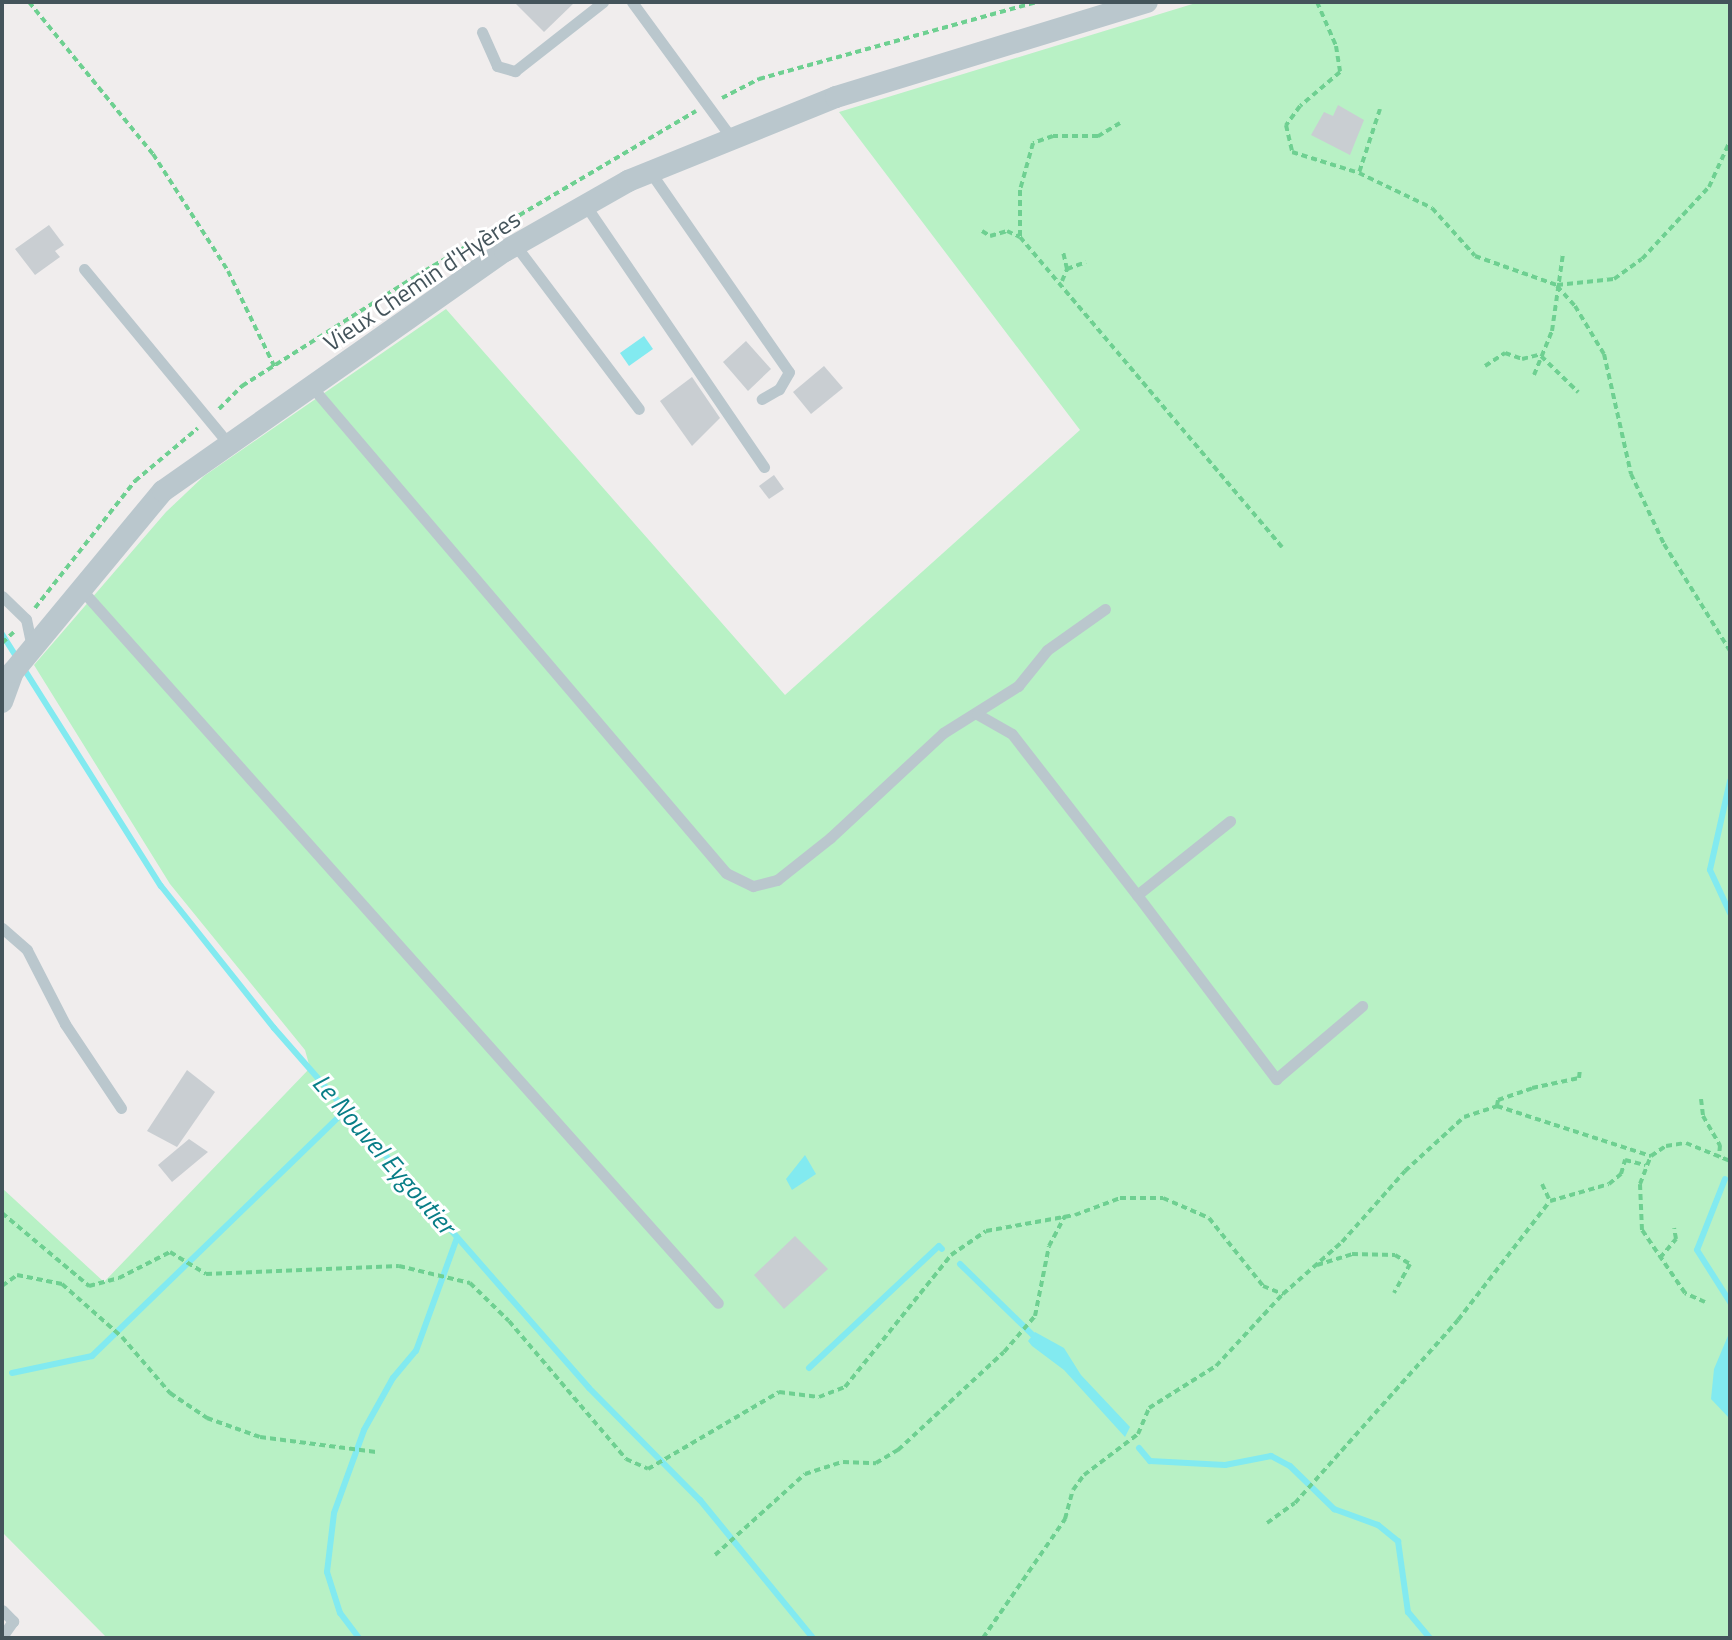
<!DOCTYPE html>
<html>
<head>
<meta charset="utf-8">
<style>
  body { margin:0 }
  #map { position:relative; width:1732px; height:1640px; overflow:hidden; background:#f0eded; font-family:"Titillium Web",sans-serif }
  div>[style] { position:absolute }
  [style*='--x'] { left:calc(var(--x)*1px); top:calc(var(--y)*1px); width:calc(var(--w)*1px); rotate:calc(var(--a)*1deg) }
  .green>* { inset:0; background:#b8f1c5 }
  .water>* { inset:0; background:#82eaf0 }
  .stream>* { height:6px; margin:-3px; padding:0 3px; transform-origin:3px; border-radius:3px; background:#82eaf0 }
  .building>* { inset:0; background:#c9ced2 }
  .path>* { height:4px; margin-top:-2px; transform-origin:0; background:repeating-linear-gradient(90deg,#6ed091 0 6px,transparent 0 10px) }
  .lane>* { height:11px; margin:-5.5px; padding:0 5.5px; transform-origin:5.5px; border-radius:5.5px; background:#bac7cd }
  .street>* { height:22px; margin:-11px; padding:0 11px; transform-origin:11px; border-radius:11px; background:#bac7cd }
  span { translate:-50% -50%; white-space:nowrap; text-align:center; line-height:1.15; -webkit-text-stroke:6px #fff; paint-order:stroke }
  .street-label { font-size:24px; color:#44545b }
  .water-label { font-size:26px; color:#087e87; font-style:italic }
  .frame { position:absolute; inset:0; border:4px solid #44545b; pointer-events:none }
</style>
</head>
<body>
<div id="map">
  <div class="green">
    <div style="clip-path:polygon(1199px 2px,1730px 2px,1730px 1638px,107px 1638px,2px 1532px,2px 1188px,104px 1282px,310px 1068px,305px 1050px,170px 884px,34px 665px,166px 512px,204px 476px,446px 309px,785px 695px,1080px 430px,839px 112px)"></div>
  </div>
  <div class="water">
    <div style="clip-path:polygon(644px 336px,653px 349px,629px 366px,620px 353px)"></div>
    <div style="clip-path:polygon(805px 1155px,816px 1174px,792px 1190px,786px 1179px)"></div>
    <div style="clip-path:polygon(1730px 1331px,1730px 1419px,1711px 1399px,1714px 1369px)"></div>
    <div style="clip-path:polygon(1035px 1332px,1064px 1348px,1081px 1375px,1130px 1427px,1125px 1437px,1064px 1370px,1032px 1346px,1028px 1341px)"></div>
  </div>
  <div class="stream">
    <div style="--x:2;--y:634;--w:298;--a:57.8"></div>
    <div style="--x:161;--y:886;--w:181;--a:51.5"></div>
    <div style="--x:274;--y:1028;--w:478;--a:48.8"></div>
    <div style="--x:589;--y:1388;--w:158;--a:45.3"></div>
    <div style="--x:700;--y:1500;--w:178;--a:50.7"></div>
    <div style="--x:1730;--y:781;--w:91;--a:102.7"></div>
    <div style="--x:1710;--y:870;--w:47;--a:65.1"></div>
    <div style="--x:1725;--y:1179;--w:76;--a:111.5"></div>
    <div style="--x:1697;--y:1250;--w:62;--a:57.6"></div>
    <div style="--x:960;--y:1264;--w:109;--a:44.3"></div>
    <div style="--x:809;--y:1368;--w:178;--a:-43.2"></div>
    <div style="--x:939;--y:1246;--w:4;--a:45"></div>
    <div style="--x:12;--y:1373;--w:82;--a:-12"></div>
    <div style="--x:92;--y:1356;--w:354;--a:-44.1"></div>
    <div style="--x:1139;--y:1448;--w:17;--a:50"></div>
    <div style="--x:1150;--y:1461;--w:75;--a:3.1"></div>
    <div style="--x:1225;--y:1465;--w:47;--a:-11.1"></div>
    <div style="--x:1271;--y:1456;--w:21;--a:28"></div>
    <div style="--x:1290;--y:1466;--w:62;--a:44.3"></div>
    <div style="--x:1334;--y:1509;--w:47;--a:20"></div>
    <div style="--x:1378;--y:1525;--w:26;--a:39"></div>
    <div style="--x:1398;--y:1541;--w:72;--a:82"></div>
    <div style="--x:1408;--y:1612;--w:34;--a:50"></div>
    <div style="--x:359;--y:1638;--w:31;--a:-127"></div>
    <div style="--x:340;--y:1613;--w:43;--a:-107.6"></div>
    <div style="--x:327;--y:1572;--w:59;--a:-83.2"></div>
    <div style="--x:334;--y:1513;--w:88;--a:-70.1"></div>
    <div style="--x:364;--y:1430;--w:60;--a:-60.9"></div>
    <div style="--x:393;--y:1378;--w:35;--a:-50"></div>
    <div style="--x:416;--y:1351;--w:120;--a:-70.1"></div>
  </div>
  <div class="building">
    <div style="clip-path:polygon(514px 2px,575px 2px,544px 32px)"></div>
    <div style="clip-path:polygon(1338px 105px,1364px 120px,1350px 155px,1311px 135px,1324px 112px,1333px 116px)"></div>
    <div style="clip-path:polygon(49px 225px,64px 245px,55px 251px,60px 257px,35px 275px,15px 249px)"></div>
    <div style="clip-path:polygon(746px 341px,771px 369px,748px 391px,723px 362px)"></div>
    <div style="clip-path:polygon(824px 366px,843px 388px,811px 414px,793px 392px)"></div>
    <div style="clip-path:polygon(692px 377px,720px 418px,692px 446px,660px 401px)"></div>
    <div style="clip-path:polygon(774px 475px,784px 489px,769px 499px,759px 486px)"></div>
    <div style="clip-path:polygon(187px 1070px,215px 1092px,177px 1147px,147px 1131px)"></div>
    <div style="clip-path:polygon(189px 1139px,208px 1152px,172px 1182px,158px 1165px)"></div>
    <div style="clip-path:polygon(795px 1236px,828px 1269px,784px 1309px,754px 1275px)"></div>
  </div>
  <div class="path">
    <div style="--x:29;--y:2;--w:196;--a:50.8"></div>
    <div style="--x:153;--y:154;--w:139;--a:57.3"></div>
    <div style="--x:228;--y:271;--w:108;--a:64.1"></div>
    <div style="--x:1317;--y:2;--w:48;--a:66.6"></div>
    <div style="--x:1336;--y:46;--w:26;--a:81"></div>
    <div style="--x:1340;--y:72;--w:52;--a:139.6"></div>
    <div style="--x:1300;--y:106;--w:24;--a:126"></div>
    <div style="--x:1286;--y:125;--w:28;--a:77"></div>
    <div style="--x:1292;--y:152;--w:70;--a:17.4"></div>
    <div style="--x:722;--y:98;--w:42;--a:-27.2"></div>
    <div style="--x:759;--y:79;--w:288;--a:-15.5"></div>
    <div style="--x:1380;--y:109;--w:67;--a:108.2"></div>
    <div style="--x:1359;--y:173;--w:81;--a:25.6"></div>
    <div style="--x:1432;--y:208;--w:64;--a:48.1"></div>
    <div style="--x:1475;--y:256;--w:87;--a:19.5"></div>
    <div style="--x:1557;--y:285;--w:57;--a:-6"></div>
    <div style="--x:1614;--y:279;--w:34;--a:-36"></div>
    <div style="--x:1642;--y:259;--w:98;--a:-47.1"></div>
    <div style="--x:1709;--y:187;--w:51;--a:-65.5"></div>
    <div style="--x:1120;--y:123;--w:26;--a:149"></div>
    <div style="--x:1098;--y:136;--w:45;--a:180"></div>
    <div style="--x:1053;--y:136;--w:21;--a:161"></div>
    <div style="--x:1033;--y:143;--w:49;--a:105.5"></div>
    <div style="--x:1020;--y:190;--w:47;--a:90"></div>
    <div style="--x:1020;--y:237;--w:406;--a:49.8"></div>
    <div style="--x:982;--y:231;--w:9;--a:32"></div>
    <div style="--x:990;--y:236;--w:18;--a:-16"></div>
    <div style="--x:1007;--y:231;--w:14;--a:25"></div>
    <div style="--x:1067;--y:269;--w:20;--a:-20"></div>
    <div style="--x:1062;--y:281;--w:13;--a:-67"></div>
    <div style="--x:1067;--y:269;--w:17;--a:-103"></div>
    <div style="--x:1557;--y:286;--w:27;--a:48"></div>
    <div style="--x:1575;--y:306;--w:56;--a:58.9"></div>
    <div style="--x:1604;--y:354;--w:123;--a:77.3"></div>
    <div style="--x:1631;--y:474;--w:77;--a:64.8"></div>
    <div style="--x:1664;--y:544;--w:126;--a:58.3"></div>
    <div style="--x:1541;--y:356;--w:52;--a:44.2"></div>
    <div style="--x:1485;--y:366;--w:24;--a:-33"></div>
    <div style="--x:1505;--y:353;--w:18;--a:19"></div>
    <div style="--x:1522;--y:359;--w:21;--a:-14"></div>
    <div style="--x:1534;--y:375;--w:48;--a:-67.8"></div>
    <div style="--x:1552;--y:331;--w:78;--a:-81.9"></div>
    <div style="--x:219;--y:409;--w:33;--a:-45"></div>
    <div style="--x:242;--y:386;--w:206;--a:-32.3"></div>
    <div style="--x:416;--y:276;--w:325;--a:-30.5"></div>
    <div style="--x:35;--y:608;--w:162;--a:-51.8"></div>
    <div style="--x:135;--y:481;--w:82;--a:-40.1"></div>
    <div style="--x:2;--y:643;--w:16;--a:-43"></div>
    <div style="--x:1701;--y:1099;--w:17;--a:83"></div>
    <div style="--x:1703;--y:1116;--w:34;--a:60"></div>
    <div style="--x:1720;--y:1145;--w:12;--a:95"></div>
    <div style="--x:1497;--y:1106;--w:6;--a:-81"></div>
    <div style="--x:1498;--y:1100;--w:36;--a:-19"></div>
    <div style="--x:1532;--y:1088;--w:48;--a:-12"></div>
    <div style="--x:1579;--y:1078;--w:9;--a:-84"></div>
    <div style="--x:1542;--y:1184;--w:19;--a:65"></div>
    <div style="--x:2;--y:1213;--w:114;--a:40"></div>
    <div style="--x:89;--y:1286;--w:31;--a:-15"></div>
    <div style="--x:119;--y:1278;--w:57;--a:-27"></div>
    <div style="--x:170;--y:1252;--w:42;--a:31.4"></div>
    <div style="--x:206;--y:1274;--w:193;--a:-2.4"></div>
    <div style="--x:399;--y:1266;--w:73;--a:13.5"></div>
    <div style="--x:470;--y:1283;--w:54;--a:44.3"></div>
    <div style="--x:509;--y:1321;--w:181;--a:49.7"></div>
    <div style="--x:626;--y:1459;--w:24;--a:24"></div>
    <div style="--x:648;--y:1469;--w:152;--a:-30.4"></div>
    <div style="--x:779;--y:1392;--w:40;--a:7.1"></div>
    <div style="--x:819;--y:1397;--w:28;--a:-21"></div>
    <div style="--x:845;--y:1387;--w:169;--a:-51.2"></div>
    <div style="--x:951;--y:1255;--w:42;--a:-34.4"></div>
    <div style="--x:986;--y:1231;--w:90;--a:-10.2"></div>
    <div style="--x:1075;--y:1215;--w:48;--a:-20.7"></div>
    <div style="--x:1120;--y:1198;--w:43;--a:0"></div>
    <div style="--x:1163;--y:1198;--w:50;--a:23.5"></div>
    <div style="--x:1209;--y:1218;--w:87;--a:51.5"></div>
    <div style="--x:1263;--y:1286;--w:22;--a:22"></div>
    <div style="--x:1283;--y:1294;--w:79;--a:-41.4"></div>
    <div style="--x:1342;--y:1242;--w:95;--a:-48.4"></div>
    <div style="--x:1405;--y:1171;--w:80;--a:-42.5"></div>
    <div style="--x:1464;--y:1117;--w:35;--a:-18"></div>
    <div style="--x:1497;--y:1106;--w:162;--a:18"></div>
    <div style="--x:1660;--y:1258;--w:25;--a:-50"></div>
    <div style="--x:1676;--y:1239;--w:11;--a:-100"></div>
    <div style="--x:1317;--y:1265;--w:37;--a:-17"></div>
    <div style="--x:1352;--y:1254;--w:43;--a:1.3"></div>
    <div style="--x:1395;--y:1255;--w:17;--a:31"></div>
    <div style="--x:1410;--y:1264;--w:33;--a:119"></div>
    <div style="--x:2;--y:1286;--w:19;--a:-36"></div>
    <div style="--x:17;--y:1275;--w:46;--a:11.3"></div>
    <div style="--x:62;--y:1284;--w:80;--a:41.5"></div>
    <div style="--x:122;--y:1337;--w:74;--a:49.4"></div>
    <div style="--x:170;--y:1393;--w:45;--a:34"></div>
    <div style="--x:207;--y:1418;--w:56;--a:19.7"></div>
    <div style="--x:260;--y:1437;--w:117;--a:7.4"></div>
    <div style="--x:1705;--y:1302;--w:22;--a:-156"></div>
    <div style="--x:1685;--y:1293;--w:76;--a:-124.3"></div>
    <div style="--x:1642;--y:1230;--w:46;--a:-92.5"></div>
    <div style="--x:1640;--y:1184;--w:30;--a:-69"></div>
    <div style="--x:1651;--y:1156;--w:18;--a:-34"></div>
    <div style="--x:1666;--y:1146;--w:20;--a:-9"></div>
    <div style="--x:1686;--y:1143;--w:48;--a:22.2"></div>
    <div style="--x:1267;--y:1523;--w:34;--a:-36"></div>
    <div style="--x:1295;--y:1503;--w:245;--a:-48.3"></div>
    <div style="--x:1458;--y:1320;--w:150;--a:-52.3"></div>
    <div style="--x:1550;--y:1201;--w:61;--a:-16.1"></div>
    <div style="--x:1609;--y:1184;--w:16;--a:-40"></div>
    <div style="--x:1621;--y:1174;--w:15;--a:-74"></div>
    <div style="--x:1625;--y:1160;--w:21;--a:14"></div>
    <div style="--x:715;--y:1555;--w:121;--a:-42"></div>
    <div style="--x:805;--y:1474;--w:40;--a:-18"></div>
    <div style="--x:843;--y:1462;--w:33;--a:2"></div>
    <div style="--x:876;--y:1463;--w:26;--a:-31"></div>
    <div style="--x:898;--y:1450;--w:144;--a:-42.8"></div>
    <div style="--x:1004;--y:1352;--w:48;--a:-49.3"></div>
    <div style="--x:1035;--y:1316;--w:71;--a:-78.7"></div>
    <div style="--x:1049;--y:1246;--w:34;--a:-62"></div>
    <div style="--x:983;--y:1638;--w:145;--a:-55.4"></div>
    <div style="--x:1065;--y:1519;--w:30;--a:-75"></div>
    <div style="--x:1073;--y:1490;--w:19;--a:-54"></div>
    <div style="--x:1084;--y:1475;--w:68;--a:-37.2"></div>
    <div style="--x:1138;--y:1434;--w:28;--a:-67"></div>
    <div style="--x:1149;--y:1408;--w:79;--a:-32.1"></div>
    <div style="--x:1216;--y:1366;--w:98;--a:-47.1"></div>
  </div>
  <div class="lane">
    <div style="--x:632;--y:2;--w:171;--a:53.8"></div>
    <div style="--x:482;--y:32;--w:37;--a:66"></div>
    <div style="--x:497;--y:66;--w:19;--a:16"></div>
    <div style="--x:515;--y:71;--w:112;--a:-38.1"></div>
    <div style="--x:651;--y:173;--w:242;--a:55.3"></div>
    <div style="--x:789;--y:372;--w:20;--a:120"></div>
    <div style="--x:779;--y:389;--w:20;--a:150"></div>
    <div style="--x:586;--y:206;--w:316;--a:55.7"></div>
    <div style="--x:516;--y:246;--w:204;--a:53"></div>
    <div style="--x:84;--y:269;--w:227;--a:50.4"></div>
    <div style="--x:312;--y:387;--w:638;--a:49.57"></div>
    <div style="--x:726;--y:873;--w:30;--a:26"></div>
    <div style="--x:753;--y:886;--w:25;--a:-14"></div>
    <div style="--x:777;--y:880;--w:68;--a:-38.4"></div>
    <div style="--x:830;--y:838;--w:154;--a:-42.9"></div>
    <div style="--x:943;--y:733;--w:89;--a:-32.1"></div>
    <div style="--x:1018;--y:686;--w:46;--a:-51.1"></div>
    <div style="--x:1047;--y:650;--w:71;--a:-35.3"></div>
    <div style="--x:80;--y:588;--w:958;--a:48.26"></div>
    <div style="--x:2;--y:596;--w:33;--a:44"></div>
    <div style="--x:26;--y:619;--w:30;--a:78"></div>
    <div style="--x:977;--y:714;--w:40;--a:29.7"></div>
    <div style="--x:1012;--y:734;--w:204;--a:52.2"></div>
    <div style="--x:1137;--y:895;--w:119;--a:-38.5"></div>
    <div style="--x:1137;--y:895;--w:231;--a:52.9"></div>
    <div style="--x:1276;--y:1079;--w:113;--a:-40.3"></div>
    <div style="--x:2;--y:928;--w:33;--a:41"></div>
    <div style="--x:27;--y:950;--w:83;--a:62.8"></div>
    <div style="--x:65;--y:1024;--w:101;--a:56.3"></div>
    <div style="--x:2;--y:1610;--w:16;--a:45"></div>
    <div style="--x:13;--y:1621;--w:19;--a:125"></div>
  </div>
  <div class="street">
    <div style="--x:2;--y:702;--w:32;--a:-70"></div>
    <div style="--x:13;--y:672;--w:235;--a:-50.4"></div>
    <div style="--x:163;--y:491;--w:418;--a:-35.1"></div>
    <div style="--x:505;--y:251;--w:142;--a:-29.6"></div>
    <div style="--x:628;--y:181;--w:224;--a:-22"></div>
    <div style="--x:836;--y:97;--w:325;--a:-17"></div>
  </div>
  <div class="street-label">
    <span style="left:422px;top:281px;rotate:-34deg">Vieux Chemin d'Hyères</span>
  </div>
  <div class="water-label">
    <span style="left:384px;top:1154px;rotate:49deg">Le Nouvel Eygoutier</span>
  </div>
  <div class="frame"></div>
</div>
</body>
</html>
